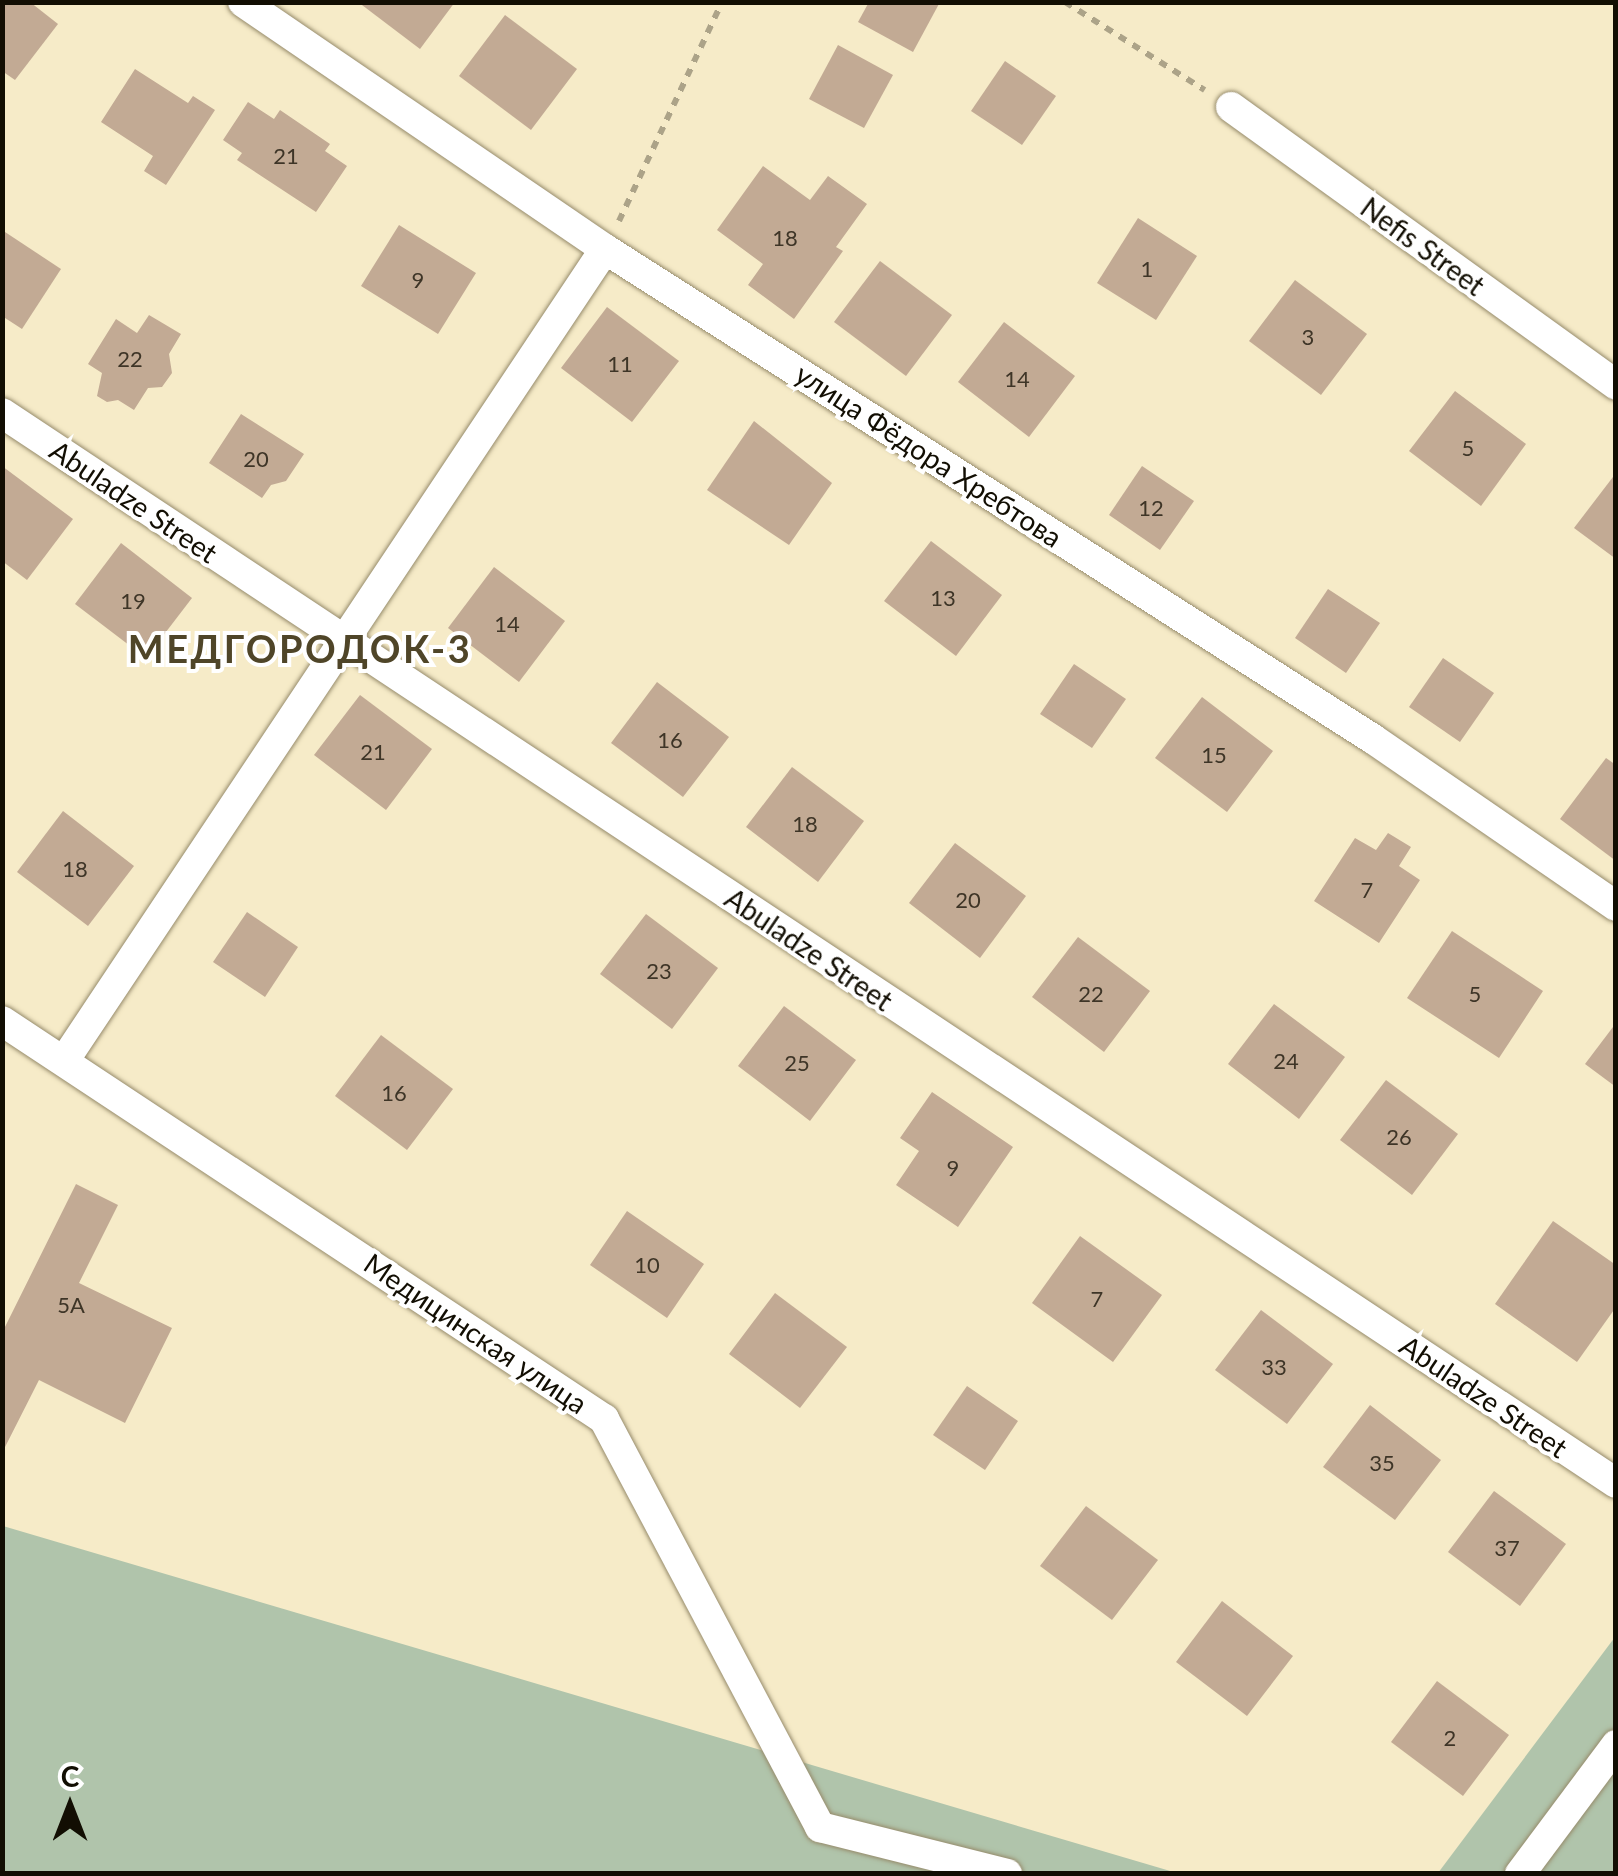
<!DOCTYPE html>
<html>
<head>
<meta charset="utf-8">
<style>
  body { margin:0 }
  #map { position:relative; width:1618px; height:1876px; overflow:hidden; background:#f6ebc8; font-family:Lato,sans-serif }
  div>[style] { position:absolute }
  [style*='--x'] { left:calc(var(--x)*1px); top:calc(var(--y)*1px); width:calc(var(--w)*1px); rotate:calc(var(--a)*1deg) }
  .forest>* { inset:0; background:#b0c4ab }
  .building>* { inset:0; background:#c2aa94 }
  .path>* { height:6px; margin-top:-3px; transform-origin:0; background:repeating-linear-gradient(90deg,#aca388 0 8px,transparent 0 16px) }
  .roads { filter:drop-shadow(0 0 2px #968b6b) drop-shadow(0 0 2px #968b6b) }
  .street>* { height:30px; margin:-15px; padding:0 15px; transform-origin:15px; border-radius:15px; background:#fff }
  span { translate:-50% -50%; white-space:nowrap; text-align:center; line-height:1.15; -webkit-text-stroke:8px #fff; paint-order:stroke }
  .number-label { font-size:22px; color:#3e3527 }
  .number-label span { -webkit-text-stroke-width:0 }
  .street-label { font-size:28px; color:#120e03 }
  .district-label { font-size:38px; color:#4f4528; font-weight:700; letter-spacing:2.5px }
  .frame { position:absolute; inset:0; border:5px solid #120e03; pointer-events:none }
  .north { position:absolute; left:20px; top:1756px; width:100px; height:100px; -webkit-text-stroke:8px #fff; paint-order:stroke; rotate:0deg; font-size:28px; font-weight:700; line-height:40px; text-align:center; color:#120e03 }
  .north::after { content:''; display:block; margin:auto; width:35px; height:45px; background:#120e03; clip-path:polygon(50% 0,100% 100%,50% 72%,0 100%) }
</style>
</head>
<body>
<div id="map">
  <div class="forest">
    <div style="clip-path:polygon(3px 1526px,1177px 1873px,3px 1873px)"></div>
    <div style="clip-path:polygon(1615px 1637px,1615px 1873px,1438px 1873px)"></div>
  </div>
  <div class="building">
    <div style="clip-path:polygon(2px 2px,30px 2px,58px 24px,15px 80px,2px 71px)"></div>
    <div style="clip-path:polygon(358px 2px,455px 2px,420px 49px)"></div>
    <div style="clip-path:polygon(869px 2px,940px 2px,913px 52px,858px 22px)"></div>
    <div style="clip-path:polygon(505px 15px,577px 69px,531px 130px,459px 76px)"></div>
    <div style="clip-path:polygon(838px 45px,893px 75px,864px 128px,809px 99px)"></div>
    <div style="clip-path:polygon(1005px 61px,1056px 96px,1022px 145px,971px 111px)"></div>
    <div style="clip-path:polygon(135px 69px,188px 103px,193px 96px,215px 110px,166px 185px,144px 171px,153px 156px,101px 122px)"></div>
    <div style="clip-path:polygon(248px 102px,274px 119px,280px 110px,330px 144px,325px 151px,347px 166px,316px 212px,237px 160px,242px 153px,223px 140px)"></div>
    <div style="clip-path:polygon(763px 166px,810px 200px,828px 176px,867px 204px,836px 247px,843px 251px,794px 319px,748px 285px,763px 264px,717px 230px)"></div>
    <div style="clip-path:polygon(1138px 218px,1197px 256px,1156px 320px,1097px 283px)"></div>
    <div style="clip-path:polygon(399px 225px,476px 273px,438px 334px,361px 286px)"></div>
    <div style="clip-path:polygon(2px 230px,61px 269px,22px 329px,2px 316px)"></div>
    <div style="clip-path:polygon(880px 261px,952px 315px,906px 376px,834px 322px)"></div>
    <div style="clip-path:polygon(1295px 280px,1367px 334px,1321px 395px,1249px 341px)"></div>
    <div style="clip-path:polygon(607px 307px,679px 361px,632px 422px,561px 368px)"></div>
    <div style="clip-path:polygon(149px 315px,181px 334px,169px 354px,172px 373px,162px 387px,148px 388px,134px 410px,118px 400px,107px 402px,97px 396px,102px 373px,88px 364px,116px 319px,137px 333px)"></div>
    <div style="clip-path:polygon(1004px 322px,1075px 376px,1029px 437px,958px 382px)"></div>
    <div style="clip-path:polygon(1455px 391px,1526px 444px,1481px 506px,1409px 451px)"></div>
    <div style="clip-path:polygon(241px 414px,304px 454px,286px 481px,271px 485px,262px 498px,209px 463px)"></div>
    <div style="clip-path:polygon(754px 421px,832px 483px,789px 545px,707px 490px)"></div>
    <div style="clip-path:polygon(2px 466px,73px 519px,27px 580px,2px 561px)"></div>
    <div style="clip-path:polygon(1142px 466px,1194px 501px,1160px 550px,1109px 515px)"></div>
    <div style="clip-path:polygon(1616px 473px,1616px 559px,1574px 528px)"></div>
    <div style="clip-path:polygon(931px 541px,1002px 595px,956px 656px,884px 601px)"></div>
    <div style="clip-path:polygon(121px 543px,192px 598px,146px 658px,75px 604px)"></div>
    <div style="clip-path:polygon(494px 567px,565px 621px,519px 682px,448px 628px)"></div>
    <div style="clip-path:polygon(1328px 589px,1380px 623px,1346px 673px,1295px 638px)"></div>
    <div style="clip-path:polygon(1443px 658px,1494px 693px,1460px 742px,1409px 707px)"></div>
    <div style="clip-path:polygon(1074px 664px,1126px 699px,1092px 748px,1040px 714px)"></div>
    <div style="clip-path:polygon(657px 682px,729px 737px,683px 797px,611px 743px)"></div>
    <div style="clip-path:polygon(360px 695px,432px 749px,386px 810px,314px 755px)"></div>
    <div style="clip-path:polygon(1202px 697px,1273px 751px,1227px 812px,1155px 758px)"></div>
    <div style="clip-path:polygon(1606px 758px,1616px 765px,1616px 861px,1560px 819px)"></div>
    <div style="clip-path:polygon(792px 767px,864px 821px,818px 882px,746px 827px)"></div>
    <div style="clip-path:polygon(63px 811px,134px 866px,88px 926px,17px 872px)"></div>
    <div style="clip-path:polygon(1388px 833px,1411px 847px,1399px 866px,1420px 880px,1379px 943px,1314px 901px,1355px 838px,1376px 850px)"></div>
    <div style="clip-path:polygon(955px 843px,1026px 896px,980px 958px,909px 903px)"></div>
    <div style="clip-path:polygon(247px 912px,298px 947px,265px 997px,213px 962px)"></div>
    <div style="clip-path:polygon(646px 914px,718px 968px,672px 1029px,600px 974px)"></div>
    <div style="clip-path:polygon(1452px 931px,1543px 991px,1499px 1058px,1407px 998px)"></div>
    <div style="clip-path:polygon(1078px 937px,1150px 991px,1104px 1052px,1032px 997px)"></div>
    <div style="clip-path:polygon(1274px 1004px,1345px 1057px,1299px 1119px,1228px 1064px)"></div>
    <div style="clip-path:polygon(784px 1006px,856px 1060px,810px 1121px,738px 1066px)"></div>
    <div style="clip-path:polygon(1616px 1023px,1616px 1087px,1585px 1064px)"></div>
    <div style="clip-path:polygon(381px 1035px,453px 1089px,407px 1150px,335px 1096px)"></div>
    <div style="clip-path:polygon(1386px 1080px,1458px 1134px,1412px 1195px,1340px 1140px)"></div>
    <div style="clip-path:polygon(932px 1092px,1013px 1147px,958px 1227px,896px 1185px,919px 1151px,900px 1138px)"></div>
    <div style="clip-path:polygon(76px 1184px,118px 1205px,79px 1283px,172px 1328px,125px 1423px,39px 1380px,2px 1453px,2px 1333px)"></div>
    <div style="clip-path:polygon(627px 1211px,704px 1264px,667px 1318px,590px 1265px)"></div>
    <div style="clip-path:polygon(1553px 1221px,1616px 1265px,1616px 1307px,1577px 1362px,1495px 1304px)"></div>
    <div style="clip-path:polygon(1080px 1236px,1162px 1295px,1113px 1362px,1032px 1303px)"></div>
    <div style="clip-path:polygon(775px 1293px,847px 1347px,800px 1408px,729px 1354px)"></div>
    <div style="clip-path:polygon(1261px 1310px,1333px 1364px,1287px 1424px,1215px 1370px)"></div>
    <div style="clip-path:polygon(967px 1386px,1018px 1421px,985px 1470px,933px 1435px)"></div>
    <div style="clip-path:polygon(1370px 1405px,1441px 1460px,1395px 1520px,1323px 1467px)"></div>
    <div style="clip-path:polygon(1494px 1491px,1566px 1544px,1520px 1606px,1448px 1552px)"></div>
    <div style="clip-path:polygon(1086px 1506px,1158px 1560px,1112px 1620px,1040px 1566px)"></div>
    <div style="clip-path:polygon(1222px 1601px,1293px 1656px,1247px 1716px,1176px 1662px)"></div>
    <div style="clip-path:polygon(1437px 1681px,1509px 1735px,1463px 1796px,1391px 1742px)"></div>
  </div>
  <div class="path">
    <div style="--x:1065;--y:2;--w:165;--a:32.2"></div>
    <div style="--x:619;--y:221;--w:242;--a:-64.8"></div>
  </div>
  <div class="roads">
    <div class="street">
      <div style="--x:243;--y:2;--w:438;--a:34.3"></div>
      <div style="--x:605;--y:249;--w:911;--a:32.54"></div>
      <div style="--x:1373;--y:739;--w:295;--a:34.5"></div>
      <div style="--x:1231;--y:107;--w:475;--a:35.8"></div>
      <div style="--x:2;--y:413;--w:1936;--a:33.54"></div>
      <div style="--x:2;--y:1021;--w:722;--a:33.47"></div>
      <div style="--x:604;--y:1419;--w:462;--a:62.1"></div>
      <div style="--x:820;--y:1827;--w:193;--a:14.1"></div>
      <div style="--x:66;--y:1058;--w:972;--a:-56.33"></div>
      <div style="--x:1520;--y:1874;--w:161;--a:-53.3"></div>
    </div>
  </div>
  <div class="number-label">
    <span style="left:286px;top:156px">21</span>
    <span style="left:785px;top:238px">18</span>
    <span style="left:1147px;top:269px">1</span>
    <span style="left:418px;top:280px">9</span>
    <span style="left:1308px;top:337px">3</span>
    <span style="left:130px;top:359px">22</span>
    <span style="left:620px;top:364px">11</span>
    <span style="left:1017px;top:379px">14</span>
    <span style="left:1468px;top:448px">5</span>
    <span style="left:256px;top:459px">20</span>
    <span style="left:1151px;top:508px">12</span>
    <span style="left:943px;top:598px">13</span>
    <span style="left:133px;top:601px">19</span>
    <span style="left:507px;top:624px">14</span>
    <span style="left:670px;top:740px">16</span>
    <span style="left:373px;top:752px">21</span>
    <span style="left:1214px;top:755px">15</span>
    <span style="left:805px;top:824px">18</span>
    <span style="left:75px;top:869px">18</span>
    <span style="left:1367px;top:890px">7</span>
    <span style="left:968px;top:900px">20</span>
    <span style="left:659px;top:971px">23</span>
    <span style="left:1091px;top:994px">22</span>
    <span style="left:1475px;top:994px">5</span>
    <span style="left:1286px;top:1061px">24</span>
    <span style="left:797px;top:1063px">25</span>
    <span style="left:394px;top:1093px">16</span>
    <span style="left:1399px;top:1137px">26</span>
    <span style="left:953px;top:1168px">9</span>
    <span style="left:647px;top:1265px">10</span>
    <span style="left:1097px;top:1299px">7</span>
    <span style="left:71px;top:1305px">5А</span>
    <span style="left:1274px;top:1367px">33</span>
    <span style="left:1382px;top:1463px">35</span>
    <span style="left:1507px;top:1548px">37</span>
    <span style="left:1450px;top:1738px">2</span>
  </div>
  <div class="street-label">
    <span style="left:1423px;top:246px;rotate:36deg">Nefis Street</span>
    <span style="left:929px;top:455px;rotate:33deg">улица Фёдора Хребтова</span>
    <span style="left:134px;top:501px;rotate:34deg">Abuladze Street</span>
    <span style="left:809px;top:949px;rotate:34deg">Abuladze Street</span>
    <span style="left:476px;top:1333px;rotate:34deg">Медицинская улица</span>
    <span style="left:1484px;top:1396px;rotate:34deg">Abuladze Street</span>
  </div>
  <div class="district-label">
    <span style="left:300px;top:649px">МЕДГОРОДОК-3</span>
  </div>
  <div class="frame"></div>
  <div class="north">С</div>
</div>
</body>
</html>
